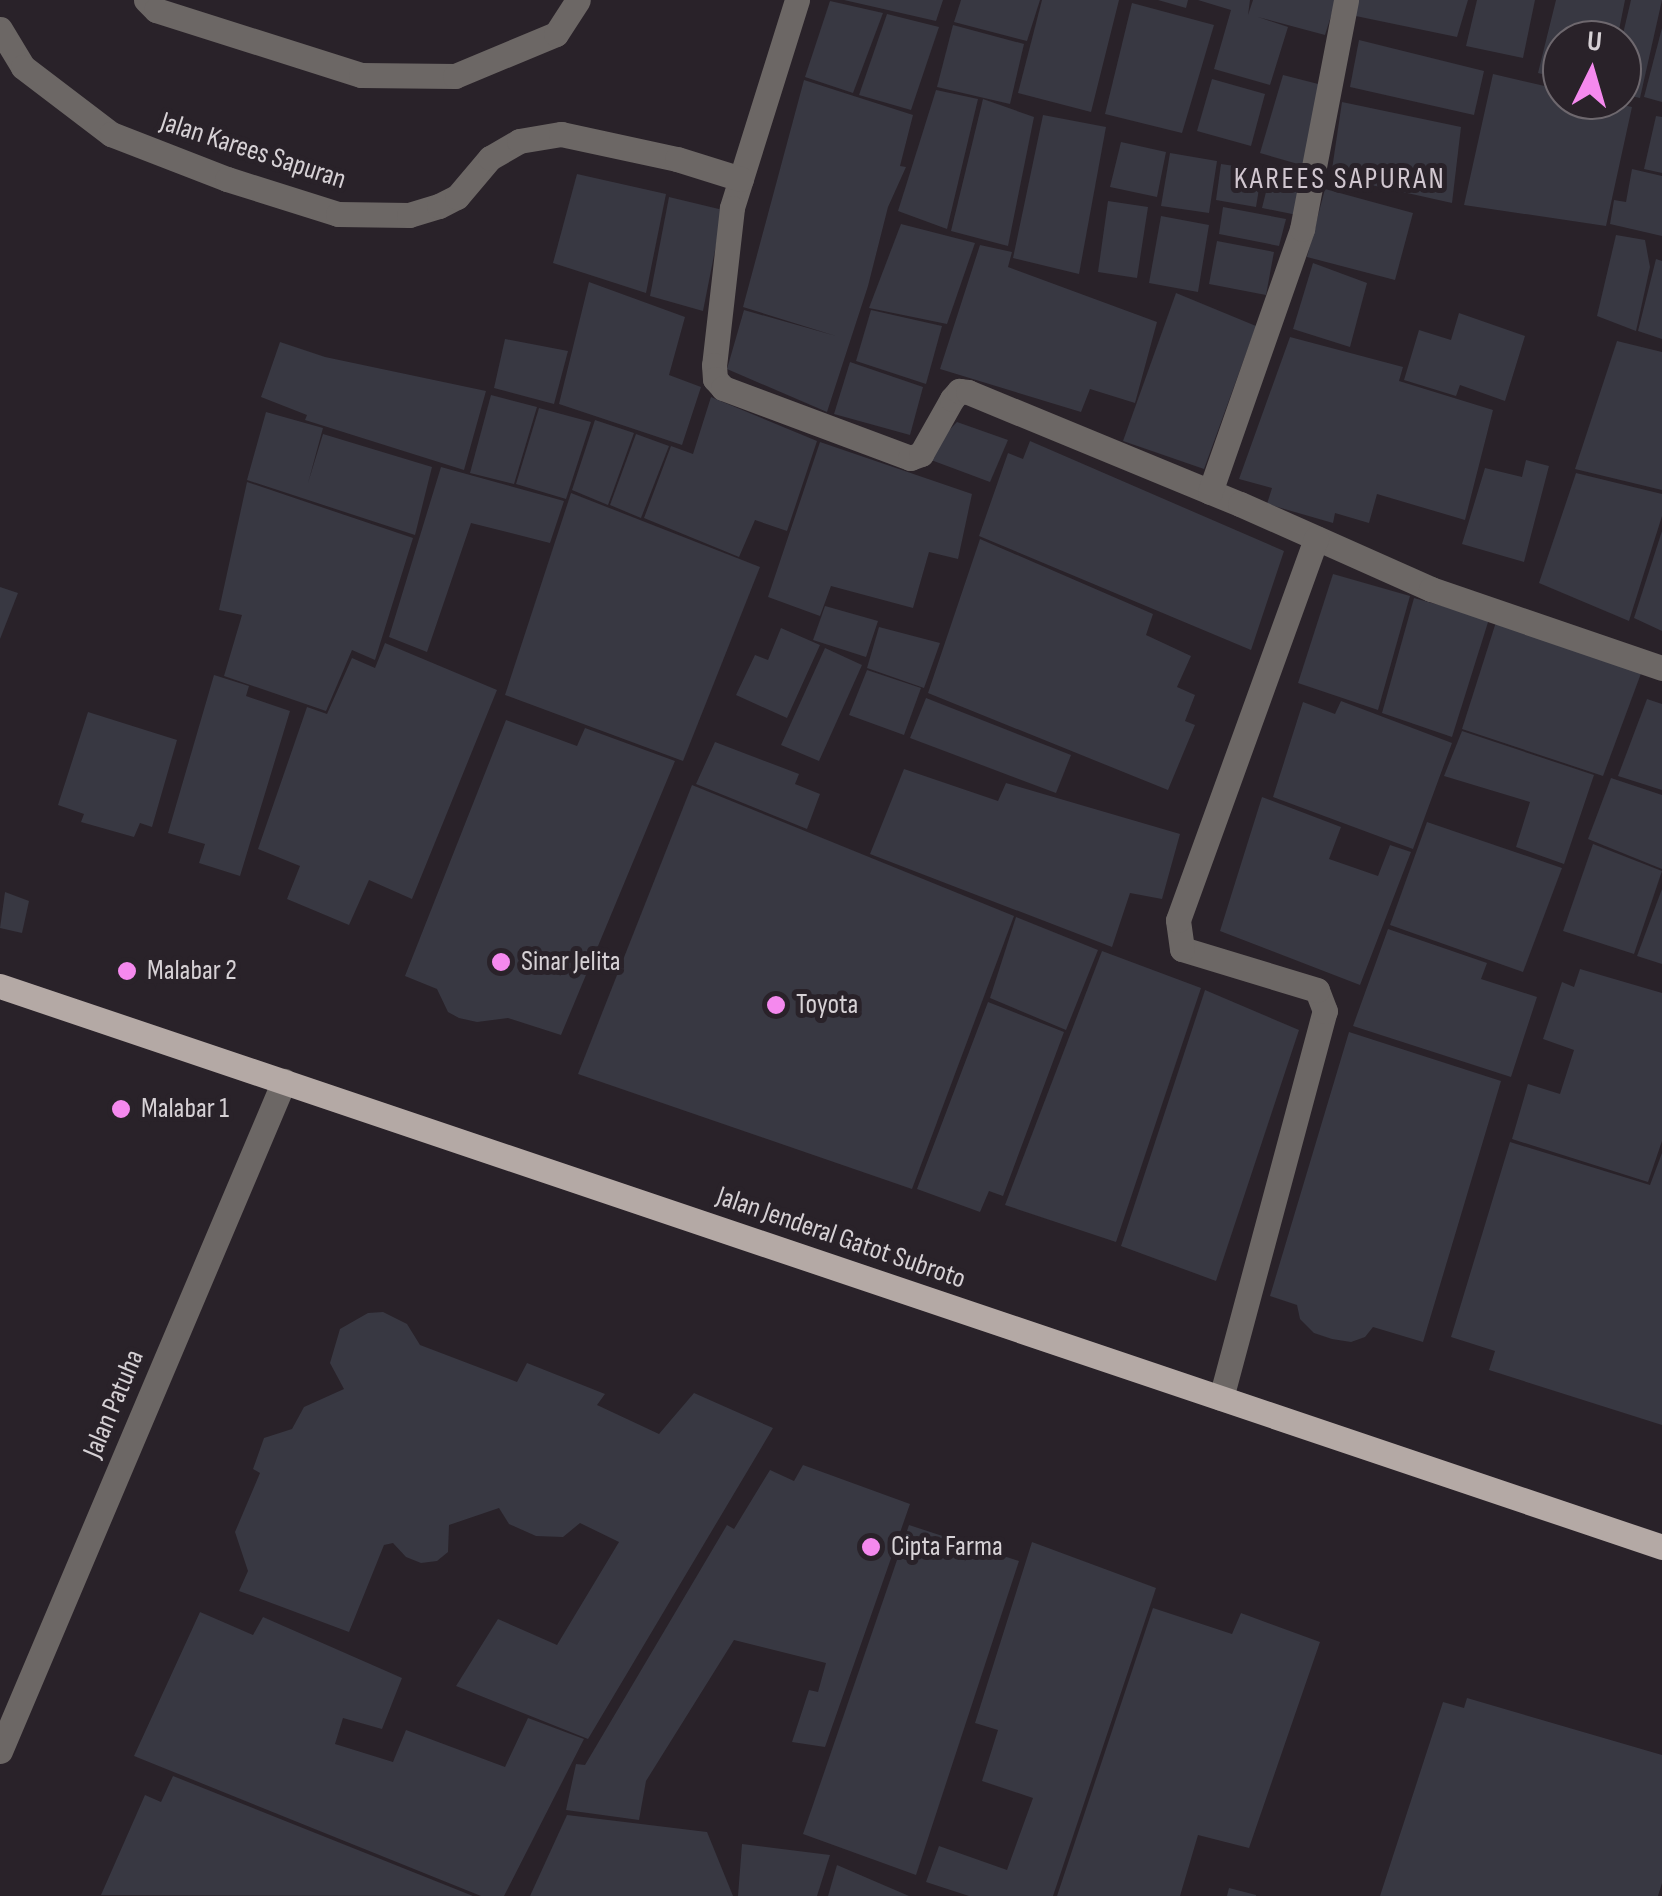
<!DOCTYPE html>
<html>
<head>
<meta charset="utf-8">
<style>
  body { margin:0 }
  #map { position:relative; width:1662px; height:1896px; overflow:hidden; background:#292229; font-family:"Sofia Sans Condensed",sans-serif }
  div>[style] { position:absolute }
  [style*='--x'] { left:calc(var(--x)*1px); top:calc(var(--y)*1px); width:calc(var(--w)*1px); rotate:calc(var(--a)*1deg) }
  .building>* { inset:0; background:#383842 }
  .minor>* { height:25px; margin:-12.5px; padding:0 12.5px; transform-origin:12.5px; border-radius:12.5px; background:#6c6765 }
  .major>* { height:25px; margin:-12.5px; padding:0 12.5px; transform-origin:12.5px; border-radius:12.5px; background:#b4a9a5 }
  .dots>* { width:28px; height:28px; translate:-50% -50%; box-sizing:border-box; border:5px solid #292229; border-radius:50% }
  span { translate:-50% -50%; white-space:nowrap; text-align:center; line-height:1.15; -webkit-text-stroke:10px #292229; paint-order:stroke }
  .street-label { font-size:28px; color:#d6d1d5 }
  .poi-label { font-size:28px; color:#d6d1d5 }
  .left { translate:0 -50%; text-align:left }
  .neighbourhood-label { font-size:30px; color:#d1c7d0; letter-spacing:2.5px }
  .north { position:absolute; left:1542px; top:20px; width:100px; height:100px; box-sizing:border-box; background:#292229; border:2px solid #6e686e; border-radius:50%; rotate:5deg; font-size:28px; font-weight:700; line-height:40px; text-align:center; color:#d6d1d5 }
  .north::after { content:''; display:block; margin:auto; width:35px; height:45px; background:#f589ee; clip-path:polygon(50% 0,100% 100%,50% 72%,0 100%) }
</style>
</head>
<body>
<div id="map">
  <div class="building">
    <div style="clip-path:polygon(844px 0,943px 0,936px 21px)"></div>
    <div style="clip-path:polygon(961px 0,1040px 0,1027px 41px,954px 22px)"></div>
    <div style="clip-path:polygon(1042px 0,1119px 0,1091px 112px,1018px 93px)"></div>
    <div style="clip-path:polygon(1158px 0,1188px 0,1186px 8px)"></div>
    <div style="clip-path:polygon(1198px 0,1250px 0,1248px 15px,1253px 0,1336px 0,1325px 35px,1258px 17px,1288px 27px,1270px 85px,1214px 69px,1231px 10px)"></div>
    <div style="clip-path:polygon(1350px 0,1468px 0,1457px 37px,1346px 14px)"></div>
    <div style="clip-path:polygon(1477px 0,1535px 0,1523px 58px,1466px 46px)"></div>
    <div style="clip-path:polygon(1556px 0,1625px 0,1617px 40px,1562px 40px,1562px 79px,1538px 73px)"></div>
    <div style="clip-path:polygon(1631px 0,1662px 0,1640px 98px,1622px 94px,1622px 38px)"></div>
    <div style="clip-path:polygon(830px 1px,883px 13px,853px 93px,805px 77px)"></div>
    <div style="clip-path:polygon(1132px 3px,1214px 25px,1182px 133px,1105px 114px)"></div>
    <div style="clip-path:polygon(887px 14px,939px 27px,911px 110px,859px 95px)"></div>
    <div style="clip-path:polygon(953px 25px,1024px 44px,1010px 104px,937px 87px)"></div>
    <div style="clip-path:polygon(1662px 28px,1662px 102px,1644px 97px)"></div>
    <div style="clip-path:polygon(1359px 40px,1484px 71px,1474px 115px,1350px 87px)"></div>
    <div style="clip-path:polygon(1493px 74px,1562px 90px,1562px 100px,1601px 100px,1632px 107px,1606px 226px,1464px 205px)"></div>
    <div style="clip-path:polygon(1283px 75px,1326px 86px,1305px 166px,1260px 153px)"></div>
    <div style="clip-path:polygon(1212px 79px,1265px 94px,1251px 146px,1197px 131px)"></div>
    <div style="clip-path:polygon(804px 80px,913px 115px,900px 166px,906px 167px,888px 207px,868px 286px,827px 412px,727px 369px,744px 310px,836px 336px,743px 307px)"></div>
    <div style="clip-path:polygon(936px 90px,978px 99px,947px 229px,898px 211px)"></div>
    <div style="clip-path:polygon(983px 99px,1034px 117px,1008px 246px,951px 231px)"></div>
    <div style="clip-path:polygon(1342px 102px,1461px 127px,1452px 203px,1331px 176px)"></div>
    <div style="clip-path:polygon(1043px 115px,1106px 127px,1079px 274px,1013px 258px)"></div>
    <div style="clip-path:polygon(1656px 116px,1662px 117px,1662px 173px,1644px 169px)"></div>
    <div style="clip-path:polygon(1121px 142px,1166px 152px,1157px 197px,1110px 187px)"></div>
    <div style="clip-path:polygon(1170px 153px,1217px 161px,1209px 213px,1161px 206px)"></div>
    <div style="clip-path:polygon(1221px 164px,1262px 170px,1256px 207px,1216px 200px)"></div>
    <div style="clip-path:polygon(1632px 169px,1662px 176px,1662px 236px,1610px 224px,1614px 200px,1626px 202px)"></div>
    <div style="clip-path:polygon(1271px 172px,1306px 179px,1297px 215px,1262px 208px)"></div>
    <div style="clip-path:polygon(577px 174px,666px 194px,646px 293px,553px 263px)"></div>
    <div style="clip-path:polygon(1325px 189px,1413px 213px,1395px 280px,1307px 257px)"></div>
    <div style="clip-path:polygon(669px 197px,723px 210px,703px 311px,650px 296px)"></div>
    <div style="clip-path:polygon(1108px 201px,1148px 207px,1137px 278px,1098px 272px)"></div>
    <div style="clip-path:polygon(1223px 207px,1286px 219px,1279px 246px,1219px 234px)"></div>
    <div style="clip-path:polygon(1161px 216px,1209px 225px,1198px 292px,1149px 283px)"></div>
    <div style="clip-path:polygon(901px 224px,975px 243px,947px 324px,869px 308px)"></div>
    <div style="clip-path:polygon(1616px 235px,1645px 240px,1650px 267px,1636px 331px,1597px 316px)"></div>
    <div style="clip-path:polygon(1217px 241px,1274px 252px,1266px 295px,1209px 284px)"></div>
    <div style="clip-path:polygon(980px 245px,1012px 252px,1008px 267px,1157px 322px,1135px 403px,1090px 389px,1081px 412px,940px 369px)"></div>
    <div style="clip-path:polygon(1656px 259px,1662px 261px,1662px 339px,1638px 331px)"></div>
    <div style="clip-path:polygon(1313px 263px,1367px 283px,1350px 347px,1293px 329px)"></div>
    <div style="clip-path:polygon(589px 282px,685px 317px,669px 375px,701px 387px,682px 445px,559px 404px)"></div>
    <div style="clip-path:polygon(1176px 293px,1256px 326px,1204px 469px,1123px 441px)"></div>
    <div style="clip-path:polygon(871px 310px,942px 326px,926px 384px,856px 361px)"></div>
    <div style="clip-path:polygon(1459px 313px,1525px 336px,1505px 401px,1460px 385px,1456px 396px,1404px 380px,1419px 330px,1451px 340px)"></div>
    <div style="clip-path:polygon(1290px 337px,1403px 367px,1399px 381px,1493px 410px,1465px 520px,1377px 494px,1369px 523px,1335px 513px,1333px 523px,1267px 504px,1272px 488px,1239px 479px)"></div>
    <div style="clip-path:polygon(505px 339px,568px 351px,554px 404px,494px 388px)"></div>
    <div style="clip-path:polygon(1617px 341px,1662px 352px,1662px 490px,1575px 469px)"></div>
    <div style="clip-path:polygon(280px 342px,325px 357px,486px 391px,464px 470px,305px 420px,307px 415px,261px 397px)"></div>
    <div style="clip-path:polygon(850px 362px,923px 387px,910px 435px,834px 414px)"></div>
    <div style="clip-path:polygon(491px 395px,537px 407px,514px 484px,470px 473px)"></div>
    <div style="clip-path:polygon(711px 397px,817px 441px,787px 531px,755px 520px,739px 557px,644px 518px,671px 446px,693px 454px)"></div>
    <div style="clip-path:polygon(539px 408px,591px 422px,566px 499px,516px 484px)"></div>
    <div style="clip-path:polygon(266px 412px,323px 428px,308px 483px,323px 434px,432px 467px,415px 535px,247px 480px)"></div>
    <div style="clip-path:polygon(595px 420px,634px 433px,608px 505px,572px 490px)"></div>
    <div style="clip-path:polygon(957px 422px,1008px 440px,990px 482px,923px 457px)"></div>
    <div style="clip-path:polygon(636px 434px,669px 446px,641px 518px,610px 505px)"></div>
    <div style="clip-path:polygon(1030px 441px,1284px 551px,1251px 650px,979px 536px,1008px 453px,1023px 459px)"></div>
    <div style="clip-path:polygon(820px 442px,972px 494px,958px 559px,929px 552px,913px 608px,831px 586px,820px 616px,768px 597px)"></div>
    <div style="clip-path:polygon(1526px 460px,1549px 466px,1524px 562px,1462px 544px,1485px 468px,1522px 477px)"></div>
    <div style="clip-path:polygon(441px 467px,564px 501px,550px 543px,471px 523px,427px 652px,389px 637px)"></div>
    <div style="clip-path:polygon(1576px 473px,1662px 494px,1662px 516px,1629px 621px,1539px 583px)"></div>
    <div style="clip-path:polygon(247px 482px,413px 538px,375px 660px,352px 650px,326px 711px,224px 676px,242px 615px,219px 610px)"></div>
    <div style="clip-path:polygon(571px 493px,760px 567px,683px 761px,505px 695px)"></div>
    <div style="clip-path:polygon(1662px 531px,1662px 631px,1634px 618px)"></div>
    <div style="clip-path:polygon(980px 539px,1153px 614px,1146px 635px,1191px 656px,1177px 687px,1195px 695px,1185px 721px,1195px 725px,1168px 790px,928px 693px)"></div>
    <div style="clip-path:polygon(1333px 574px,1410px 596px,1378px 710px,1298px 683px)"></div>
    <div style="clip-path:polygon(0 587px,18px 593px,0 639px)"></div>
    <div style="clip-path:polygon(1414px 598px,1489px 619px,1452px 737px,1382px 713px)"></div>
    <div style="clip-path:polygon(825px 606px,878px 621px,866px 657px,813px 640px)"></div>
    <div style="clip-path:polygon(1496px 622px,1643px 668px,1603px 776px,1462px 729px)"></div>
    <div style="clip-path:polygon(879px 627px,940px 643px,924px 688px,867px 668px)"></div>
    <div style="clip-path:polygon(781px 628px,820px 645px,787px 718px,736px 695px,755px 655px,768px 660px)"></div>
    <div style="clip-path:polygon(385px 643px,497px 690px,412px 899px,369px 880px,349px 925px,287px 899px,300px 866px,258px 849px,307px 707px,327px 714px,352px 658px,375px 668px)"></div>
    <div style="clip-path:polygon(825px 648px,862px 665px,819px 761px,781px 745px)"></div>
    <div style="clip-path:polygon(867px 670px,921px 688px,904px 735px,849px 715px)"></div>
    <div style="clip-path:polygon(214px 675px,249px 686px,246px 696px,290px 711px,240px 876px,199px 863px,205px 844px,168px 833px)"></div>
    <div style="clip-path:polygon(926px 698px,1071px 755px,1056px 793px,910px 738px)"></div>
    <div style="clip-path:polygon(1647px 699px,1662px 704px,1662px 790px,1618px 776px)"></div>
    <div style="clip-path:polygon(1341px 701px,1452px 743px,1413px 849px,1273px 797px,1303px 702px,1335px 714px)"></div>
    <div style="clip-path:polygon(88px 712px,177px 740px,152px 827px,140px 823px,134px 837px,81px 822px,84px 814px,58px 805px)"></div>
    <div style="clip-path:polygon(506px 720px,577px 746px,585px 728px,675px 761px,561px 1035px,508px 1018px,477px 1022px,459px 1018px,448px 1012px,437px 989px,405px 976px)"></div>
    <div style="clip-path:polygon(1462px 731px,1594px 775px,1564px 864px,1516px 847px,1530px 802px,1444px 776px)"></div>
    <div style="clip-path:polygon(715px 742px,799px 774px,795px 784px,820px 794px,807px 829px,696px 784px)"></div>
    <div style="clip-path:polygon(904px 769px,998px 801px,1006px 783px,1180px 834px,1162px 899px,1130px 893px,1112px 947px,870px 854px)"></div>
    <div style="clip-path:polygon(1611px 778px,1662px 795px,1662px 869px,1588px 839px)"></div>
    <div style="clip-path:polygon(692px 785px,1014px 916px,912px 1189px,578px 1074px)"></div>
    <div style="clip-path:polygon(1262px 797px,1341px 827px,1329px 859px,1378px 876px,1390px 845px,1411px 852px,1360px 985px,1220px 931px)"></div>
    <div style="clip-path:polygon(1427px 822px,1562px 868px,1523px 972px,1390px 925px)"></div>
    <div style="clip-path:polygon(1593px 844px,1662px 871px,1634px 954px,1563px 931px)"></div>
    <div style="clip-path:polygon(1662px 889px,1662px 964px,1637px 956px)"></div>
    <div style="clip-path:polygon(5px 892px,29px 901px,22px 933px,0 928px)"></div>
    <div style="clip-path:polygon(1016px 917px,1098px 950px,1066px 1030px,990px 998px)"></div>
    <div style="clip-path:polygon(1388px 929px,1487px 963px,1481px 979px,1537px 997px,1511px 1077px,1353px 1026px)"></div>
    <div style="clip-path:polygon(1102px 951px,1201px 988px,1116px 1242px,1005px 1205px)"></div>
    <div style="clip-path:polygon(1580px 969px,1662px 993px,1662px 1141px,1648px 1182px,1512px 1139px,1528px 1084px,1560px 1094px,1574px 1050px,1543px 1039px,1562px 982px,1574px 987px)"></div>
    <div style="clip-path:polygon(1205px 990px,1299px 1030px,1216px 1281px,1121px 1246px)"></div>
    <div style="clip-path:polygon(988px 1002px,1064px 1032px,1003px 1196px,989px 1191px,980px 1212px,917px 1189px)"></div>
    <div style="clip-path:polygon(1349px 1032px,1501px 1081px,1423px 1342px,1373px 1327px,1365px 1337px,1351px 1342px,1332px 1339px,1314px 1333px,1300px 1319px,1297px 1305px,1270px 1296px)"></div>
    <div style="clip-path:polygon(1510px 1142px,1650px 1185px,1662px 1153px,1662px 1425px,1489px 1370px,1495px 1351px,1451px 1337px)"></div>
    <div style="clip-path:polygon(383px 1312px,407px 1324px,420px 1345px,517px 1382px,527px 1363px,605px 1394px,597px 1405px,659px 1434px,694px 1393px,773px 1428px,588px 1739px,456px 1686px,498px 1619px,557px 1645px,619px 1542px,580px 1523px,563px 1537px,536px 1536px,509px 1524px,499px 1508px,449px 1525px,448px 1552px,437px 1561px,421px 1563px,406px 1557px,393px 1543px,384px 1545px,349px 1632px,239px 1591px,248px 1571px,235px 1532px,260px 1473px,253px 1469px,264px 1438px,292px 1429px,304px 1407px,344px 1389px,330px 1363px,340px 1329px,368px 1313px)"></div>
    <div style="clip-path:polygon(803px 1465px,910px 1504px,825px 1747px,792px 1742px,809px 1690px,818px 1692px,826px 1663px,734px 1640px,646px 1781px,639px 1820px,566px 1810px,576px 1764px,585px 1765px,727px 1525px,734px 1529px,770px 1470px,794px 1481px)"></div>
    <div style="clip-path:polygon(909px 1525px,1019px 1561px,916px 1875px,803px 1834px)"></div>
    <div style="clip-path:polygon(1032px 1542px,1156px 1588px,1053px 1896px,969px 1896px,926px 1882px,939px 1846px,1007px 1870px,1033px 1798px,982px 1781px,998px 1730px,975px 1723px)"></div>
    <div style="clip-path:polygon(1153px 1608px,1232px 1634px,1241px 1613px,1320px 1642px,1249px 1848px,1198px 1835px,1180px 1896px,1057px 1896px)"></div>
    <div style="clip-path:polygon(200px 1612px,253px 1635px,263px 1617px,402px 1678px,382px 1729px,343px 1718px,335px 1744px,393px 1762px,406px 1730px,505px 1767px,528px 1718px,584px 1739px,504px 1896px,481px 1896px,134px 1756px)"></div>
    <div style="clip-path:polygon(1467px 1698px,1662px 1755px,1662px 1883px,1658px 1896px,1380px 1896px,1443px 1702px,1464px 1708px)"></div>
    <div style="clip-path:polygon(173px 1776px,473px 1896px,101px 1895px,145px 1795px,161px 1802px)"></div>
    <div style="clip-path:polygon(567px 1815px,707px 1832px,733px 1896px,530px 1896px)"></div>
    <div style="clip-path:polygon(742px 1844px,830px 1855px,817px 1896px,738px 1896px)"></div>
    <div style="clip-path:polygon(837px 1865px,909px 1896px,828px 1896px)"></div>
    <div style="clip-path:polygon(1229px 1888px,1256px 1895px,1256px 1896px,1227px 1896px)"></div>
  </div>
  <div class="minor">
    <div style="--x:146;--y:0;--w:14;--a:45"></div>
    <div style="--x:156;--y:10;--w:215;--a:17.6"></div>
    <div style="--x:361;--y:75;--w:94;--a:0.6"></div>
    <div style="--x:455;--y:76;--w:109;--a:-22.6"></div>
    <div style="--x:556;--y:34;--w:40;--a:-57.1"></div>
    <div style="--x:797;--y:0;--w:218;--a:107.4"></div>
    <div style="--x:732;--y:208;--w:158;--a:96.5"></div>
    <div style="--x:714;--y:365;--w:14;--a:86"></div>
    <div style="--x:715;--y:379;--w:12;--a:48"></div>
    <div style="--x:723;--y:388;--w:200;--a:20.5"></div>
    <div style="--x:910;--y:458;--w:12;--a:-20"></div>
    <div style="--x:921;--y:454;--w:63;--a:-60.6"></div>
    <div style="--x:952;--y:399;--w:11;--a:-49"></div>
    <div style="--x:959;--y:391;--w:9;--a:6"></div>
    <div style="--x:968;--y:392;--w:294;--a:22.4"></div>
    <div style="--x:1240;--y:504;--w:209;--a:24"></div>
    <div style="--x:1431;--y:589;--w:244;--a:18.9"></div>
    <div style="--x:0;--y:29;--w:44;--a:58.8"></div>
    <div style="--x:23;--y:67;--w:111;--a:37.3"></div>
    <div style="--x:111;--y:134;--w:124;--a:21.2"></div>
    <div style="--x:227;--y:179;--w:116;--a:17.5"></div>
    <div style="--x:338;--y:214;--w:71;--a:0.8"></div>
    <div style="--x:409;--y:215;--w:31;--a:-17"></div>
    <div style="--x:439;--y:206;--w:20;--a:-27"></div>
    <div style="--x:457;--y:197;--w:51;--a:-49.8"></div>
    <div style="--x:490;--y:158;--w:34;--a:-30"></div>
    <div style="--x:519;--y:141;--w:43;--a:-9.5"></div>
    <div style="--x:561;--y:134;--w:119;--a:12.2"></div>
    <div style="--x:677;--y:159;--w:67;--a:17.4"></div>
    <div style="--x:1210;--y:492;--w:279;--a:-70.7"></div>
    <div style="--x:1302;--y:229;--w:233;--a:-79.1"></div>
    <div style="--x:1221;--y:1398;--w:401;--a:-75"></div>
    <div style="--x:1325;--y:1011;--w:22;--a:-111"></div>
    <div style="--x:1317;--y:990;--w:141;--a:-163.1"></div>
    <div style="--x:1182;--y:949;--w:29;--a:-98"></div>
    <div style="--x:1178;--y:920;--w:406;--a:-70.1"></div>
    <div style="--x:0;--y:1751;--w:728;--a:-67.03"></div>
  </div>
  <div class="major">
    <div style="--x:0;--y:986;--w:1754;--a:18.65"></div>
  </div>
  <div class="dots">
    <div style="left:501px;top:962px;background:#f589ee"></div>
    <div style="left:127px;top:971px;background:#f589ee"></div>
    <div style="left:776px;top:1005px;background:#f589ee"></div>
    <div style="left:121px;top:1109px;background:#f589ee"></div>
    <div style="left:871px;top:1547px;background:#f589ee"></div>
  </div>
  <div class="street-label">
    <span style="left:253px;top:151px;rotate:18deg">Jalan Karees Sapuran</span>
    <span style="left:841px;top:1238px;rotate:19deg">Jalan Jenderal Gatot Subroto</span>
    <span style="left:114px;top:1404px;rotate:-67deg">Jalan Patuha</span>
  </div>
  <div class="poi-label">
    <span class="left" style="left:521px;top:962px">Sinar Jelita</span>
    <span class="left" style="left:147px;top:971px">Malabar 2</span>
    <span class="left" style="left:796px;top:1005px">Toyota</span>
    <span class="left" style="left:141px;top:1109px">Malabar 1</span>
    <span class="left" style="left:891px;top:1547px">Cipta Farma</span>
  </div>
  <div class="neighbourhood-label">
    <span style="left:1340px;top:179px">KAREES SAPURAN</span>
  </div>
  <div class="north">U</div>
</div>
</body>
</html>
